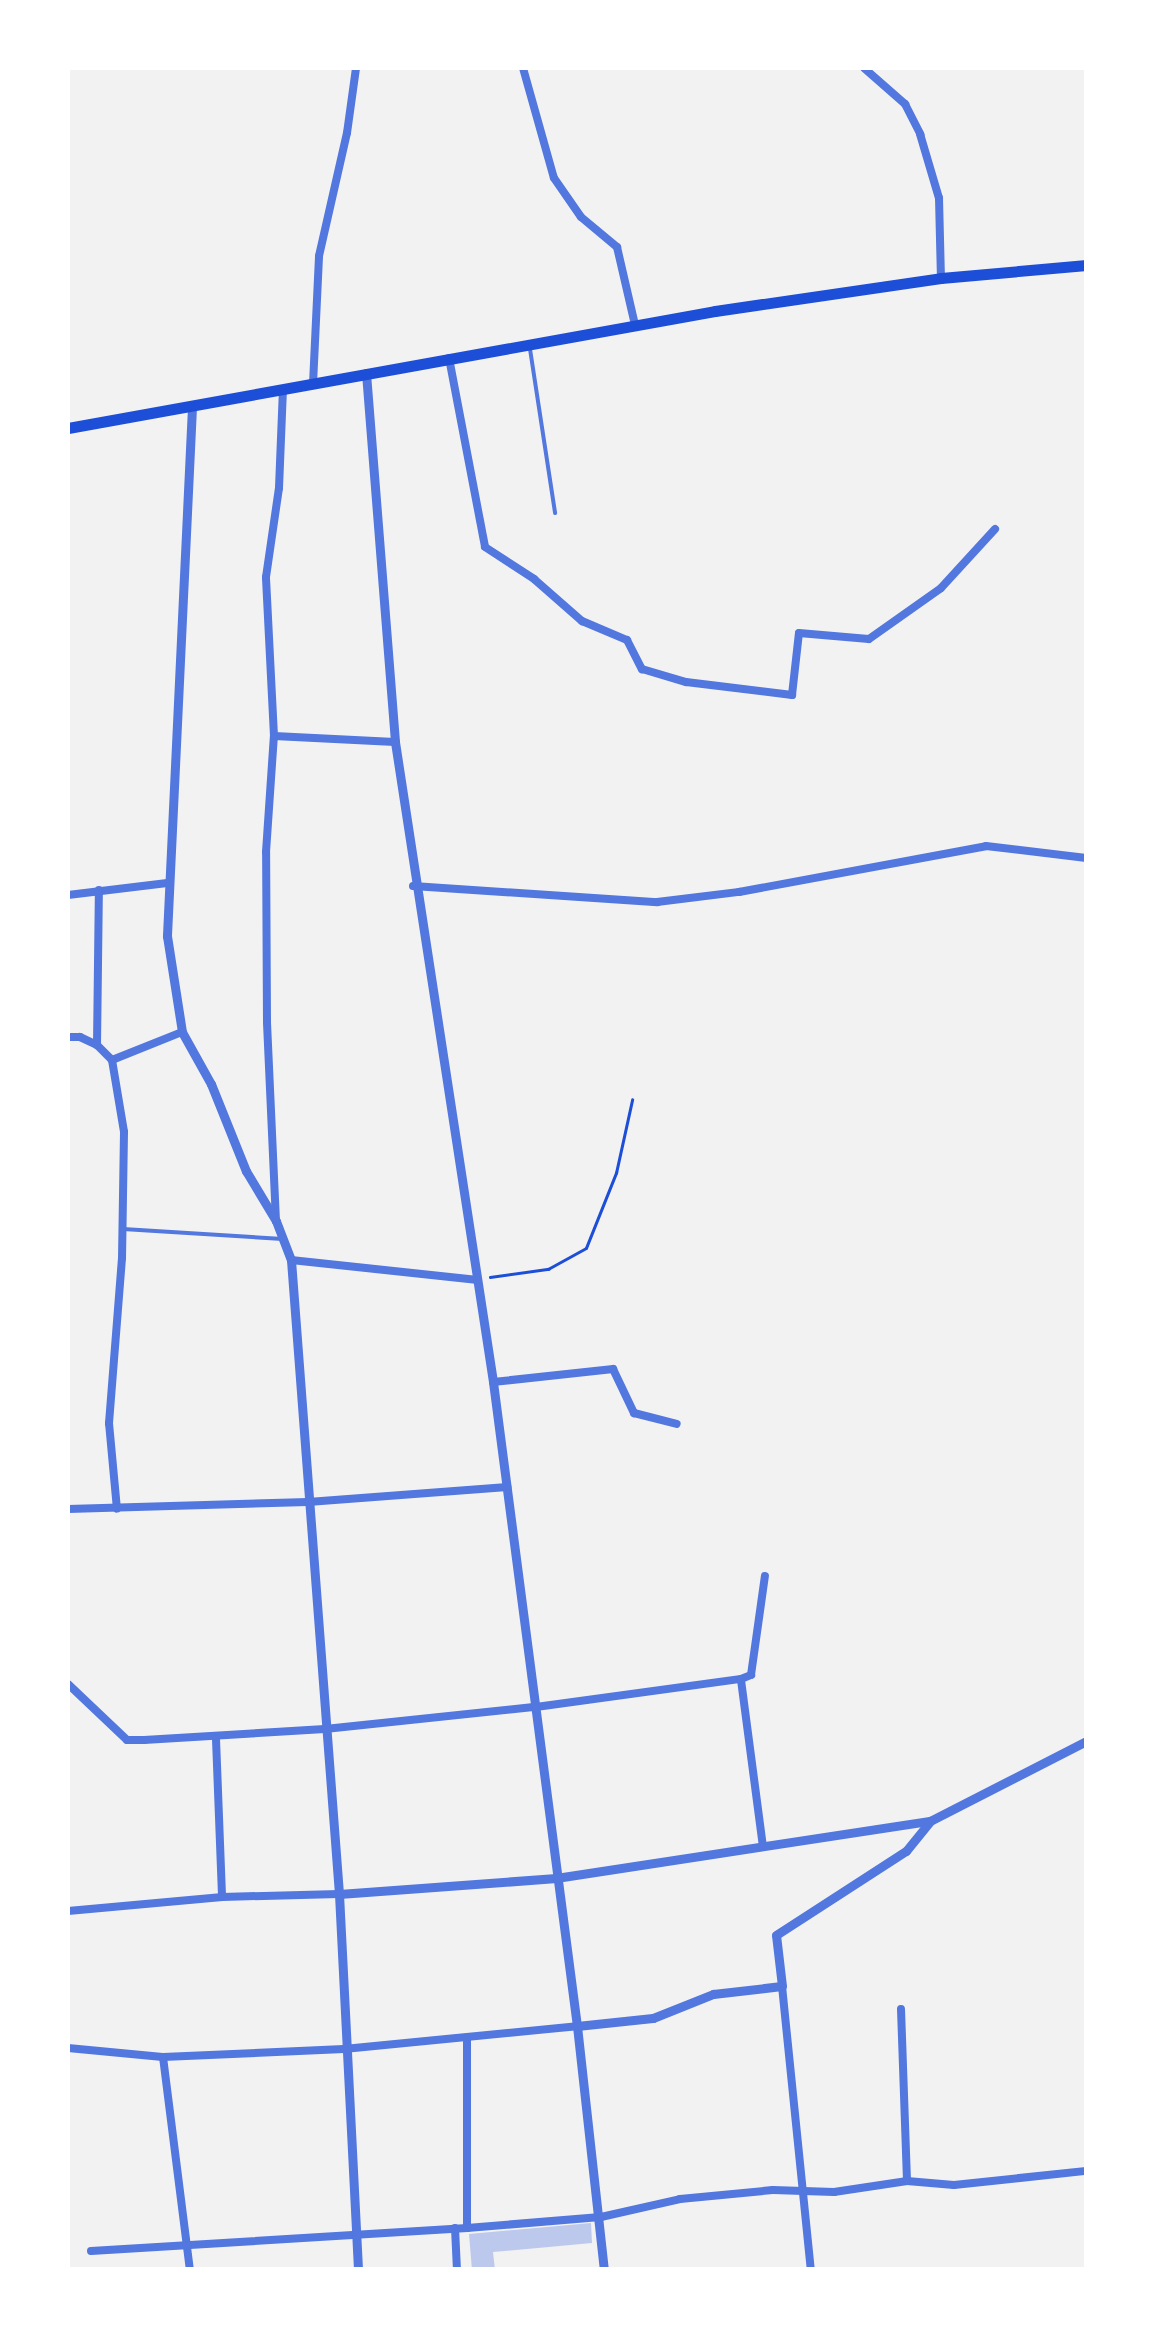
<!DOCTYPE html>
<html>
<head>
<meta charset="utf-8">
<style>
  body { margin:0 }
  #map { position:relative; width:1154px; height:2337px; overflow:hidden; background:#f2f2f2; font-family:"Golos Text",sans-serif }
  div>[style] { position:absolute }
  [style*='--x'] { left:calc(var(--x)*1px); top:calc(var(--y)*1px); width:calc(var(--w)*1px); rotate:calc(var(--a)*1deg) }
  .building>* { inset:0; background:#bdc9ec }
  .path>* { height:2.5px; margin:-1.25px; padding:0 1.25px; transform-origin:1.25px; border-radius:1.25px; background:#1d4ed8 }
  .service>* { height:4px; margin:-2px; padding:0 2px; transform-origin:2px; border-radius:2px; background:#5277de }
  .minor>* { height:8px; margin:-4px; padding:0 4px; transform-origin:4px; border-radius:4px; background:#5277de }
  .tertiary>* { height:9px; margin:-4.5px; padding:0 4.5px; transform-origin:4.5px; border-radius:4.5px; background:#5277de }
  .primary>* { height:11px; margin:-5.5px; padding:0 5.5px; transform-origin:5.5px; border-radius:5.5px; background:#1d4ed8 }
  span { translate:-50% -50%; white-space:nowrap; text-align:center; line-height:1.15; -webkit-text-stroke:9px #fff; paint-order:stroke }
  .frame { position:absolute; inset:0; border:70px solid #fff; pointer-events:none }
</style>
</head>
<body>
<div id="map">
  <div class="building">
    <div style="clip-path:polygon(591px 2223px,592px 2243px,493px 2252px,495px 2270px,472px 2270px,469px 2234px)"></div>
  </div>
  <div class="path">
    <div style="--x:490;--y:1277;--w:59;--a:-7.9"></div>
    <div style="--x:548;--y:1269;--w:43;--a:-28.9"></div>
    <div style="--x:586;--y:1248;--w:81;--a:-68.2"></div>
    <div style="--x:616;--y:1173;--w:75;--a:-77.6"></div>
  </div>
  <div class="service">
    <div style="--x:530;--y:349;--w:166;--a:81.3"></div>
    <div style="--x:123;--y:1229;--w:160;--a:3.6"></div>
  </div>
  <div class="minor">
    <div style="--x:523;--y:68;--w:114;--a:74.3"></div>
    <div style="--x:554;--y:178;--w:47;--a:55.3"></div>
    <div style="--x:581;--y:217;--w:47;--a:39.8"></div>
    <div style="--x:617;--y:247;--w:80;--a:77"></div>
    <div style="--x:864;--y:68;--w:55;--a:41.3"></div>
    <div style="--x:905;--y:104;--w:34;--a:63"></div>
    <div style="--x:920;--y:134;--w:67;--a:73.5"></div>
    <div style="--x:939;--y:198;--w:80;--a:88.6"></div>
    <div style="--x:449;--y:358;--w:192;--a:79.2"></div>
    <div style="--x:485;--y:547;--w:59;--a:33.1"></div>
    <div style="--x:534;--y:579;--w:64;--a:41.2"></div>
    <div style="--x:582;--y:621;--w:49;--a:22.9"></div>
    <div style="--x:627;--y:640;--w:33;--a:63"></div>
    <div style="--x:642;--y:669;--w:46;--a:16.5"></div>
    <div style="--x:686;--y:682;--w:107;--a:7"></div>
    <div style="--x:792;--y:695;--w:62;--a:-83.6"></div>
    <div style="--x:799;--y:633;--w:70;--a:4.9"></div>
    <div style="--x:869;--y:639;--w:88;--a:-35.3"></div>
    <div style="--x:941;--y:588;--w:80;--a:-47.5"></div>
    <div style="--x:313;--y:384;--w:128;--a:-87.3"></div>
    <div style="--x:319;--y:256;--w:126;--a:-77.2"></div>
    <div style="--x:347;--y:133;--w:66;--a:-82.1"></div>
    <div style="--x:274;--y:736;--w:121;--a:2.8"></div>
    <div style="--x:413;--y:886;--w:245;--a:3.8"></div>
    <div style="--x:657;--y:902;--w:83;--a:-7"></div>
    <div style="--x:739;--y:892;--w:251;--a:-10.5"></div>
    <div style="--x:986;--y:846;--w:101;--a:6.8"></div>
    <div style="--x:68;--y:895;--w:100;--a:-6.9"></div>
    <div style="--x:68;--y:1037;--w:12;--a:0"></div>
    <div style="--x:80;--y:1037;--w:19;--a:25"></div>
    <div style="--x:97;--y:1045;--w:21;--a:45"></div>
    <div style="--x:112;--y:1060;--w:75;--a:-21.8"></div>
    <div style="--x:97;--y:1045;--w:155;--a:-89.3"></div>
    <div style="--x:112;--y:1060;--w:73;--a:80.5"></div>
    <div style="--x:124;--y:1132;--w:126;--a:90.9"></div>
    <div style="--x:122;--y:1258;--w:166;--a:94.5"></div>
    <div style="--x:109;--y:1423;--w:86;--a:84.7"></div>
    <div style="--x:276;--y:1221;--w:199;--a:-92.6"></div>
    <div style="--x:267;--y:1022;--w:170;--a:-90.3"></div>
    <div style="--x:266;--y:852;--w:116;--a:-86.1"></div>
    <div style="--x:274;--y:736;--w:159;--a:-92.9"></div>
    <div style="--x:266;--y:577;--w:90;--a:-81.7"></div>
    <div style="--x:279;--y:488;--w:99;--a:-87.7"></div>
    <div style="--x:291;--y:1260;--w:188;--a:6.1"></div>
    <div style="--x:493;--y:1382;--w:121;--a:-6.2"></div>
    <div style="--x:613;--y:1369;--w:49;--a:64.5"></div>
    <div style="--x:634;--y:1413;--w:44;--a:14.3"></div>
    <div style="--x:68;--y:1509;--w:240;--a:-1.7"></div>
    <div style="--x:308;--y:1502;--w:200;--a:-4.3"></div>
    <div style="--x:68;--y:1684;--w:81;--a:43.5"></div>
    <div style="--x:127;--y:1740;--w:17;--a:0"></div>
    <div style="--x:144;--y:1740;--w:181;--a:-3.5"></div>
    <div style="--x:325;--y:1729;--w:212;--a:-6"></div>
    <div style="--x:536;--y:1707;--w:207;--a:-7.8"></div>
    <div style="--x:216;--y:1739;--w:158;--a:87.8"></div>
    <div style="--x:763;--y:1847;--w:169;--a:-97.5"></div>
    <div style="--x:741;--y:1679;--w:11;--a:-22"></div>
    <div style="--x:751;--y:1675;--w:100;--a:-82"></div>
    <div style="--x:68;--y:1911;--w:155;--a:-5.2"></div>
    <div style="--x:222;--y:1897;--w:117;--a:-1.5"></div>
    <div style="--x:782;--y:1986;--w:285;--a:84.2"></div>
    <div style="--x:901;--y:2009;--w:172;--a:88"></div>
    <div style="--x:467;--y:2039;--w:189;--a:90"></div>
    <div style="--x:68;--y:2048;--w:95;--a:5.4"></div>
    <div style="--x:163;--y:2057;--w:181;--a:-2.5"></div>
    <div style="--x:344;--y:2049;--w:234;--a:-5.6"></div>
    <div style="--x:163;--y:2057;--w:215;--a:82.8"></div>
    <div style="--x:455;--y:2228;--w:42;--a:87.3"></div>
    <div style="--x:91;--y:2251;--w:377;--a:-3.5"></div>
    <div style="--x:467;--y:2228;--w:134;--a:-4.7"></div>
    <div style="--x:601;--y:2217;--w:81;--a:-12.8"></div>
    <div style="--x:680;--y:2199;--w:93;--a:-5.5"></div>
    <div style="--x:773;--y:2190;--w:61;--a:1.9"></div>
    <div style="--x:834;--y:2192;--w:74;--a:-8.6"></div>
    <div style="--x:907;--y:2181;--w:47;--a:4.9"></div>
    <div style="--x:954;--y:2185;--w:133;--a:-6.1"></div>
  </div>
  <div class="tertiary">
    <div style="--x:366;--y:373;--w:370;--a:85.5"></div>
    <div style="--x:395;--y:742;--w:647;--a:81.29"></div>
    <div style="--x:493;--y:1382;--w:649;--a:82.57"></div>
    <div style="--x:577;--y:2026;--w:245;--a:83.7"></div>
    <div style="--x:192;--y:407;--w:530;--a:92.71"></div>
    <div style="--x:167;--y:936;--w:97;--a:81.1"></div>
    <div style="--x:182;--y:1032;--w:60;--a:60.9"></div>
    <div style="--x:211;--y:1084;--w:94;--a:68.1"></div>
    <div style="--x:246;--y:1171;--w:58;--a:59"></div>
    <div style="--x:276;--y:1221;--w:42;--a:69"></div>
    <div style="--x:291;--y:1260;--w:636;--a:85.67"></div>
    <div style="--x:339;--y:1894;--w:376;--a:87.1"></div>
    <div style="--x:339;--y:1894;--w:218;--a:-4.2"></div>
    <div style="--x:556;--y:1878;--w:378;--a:-8.7"></div>
    <div style="--x:930;--y:1821;--w:175;--a:-27.1"></div>
    <div style="--x:577;--y:2026;--w:76;--a:-6"></div>
    <div style="--x:653;--y:2018;--w:65;--a:-21.8"></div>
    <div style="--x:713;--y:1994;--w:69;--a:-6.6"></div>
    <div style="--x:782;--y:1986;--w:51;--a:-96.7"></div>
    <div style="--x:776;--y:1935;--w:155;--a:-32.9"></div>
    <div style="--x:906;--y:1851;--w:38;--a:-51"></div>
  </div>
  <div class="primary">
    <div style="--x:68;--y:428;--w:657;--a:-10.25"></div>
    <div style="--x:715;--y:311;--w:228;--a:-8.3"></div>
    <div style="--x:941;--y:278;--w:146;--a:-5.1"></div>
  </div>
  <div class="frame"></div>
</div>
</body>
</html>
